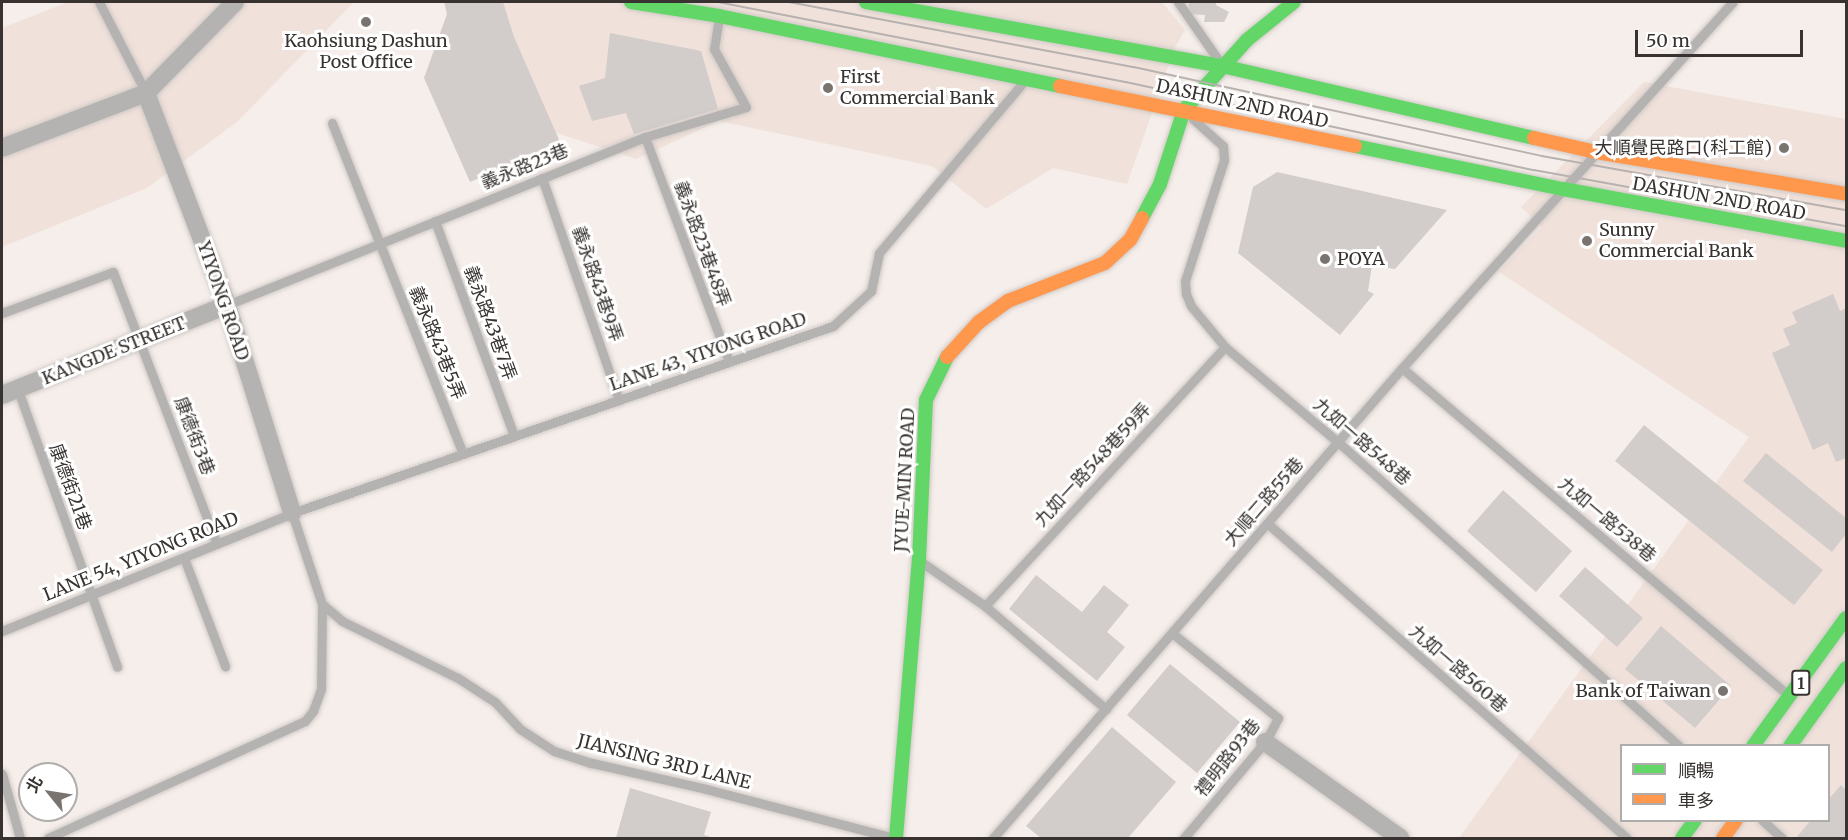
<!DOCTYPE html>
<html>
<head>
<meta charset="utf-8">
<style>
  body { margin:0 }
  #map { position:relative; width:1848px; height:840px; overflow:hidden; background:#f6eeea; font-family:Merriweather,"Noto Sans TC",serif }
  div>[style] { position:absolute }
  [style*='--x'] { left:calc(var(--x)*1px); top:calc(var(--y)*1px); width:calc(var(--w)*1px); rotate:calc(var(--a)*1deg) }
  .built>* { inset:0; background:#f0e1da }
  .building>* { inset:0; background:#d2ccca }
  .roads { filter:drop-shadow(0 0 2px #cfc9c6) drop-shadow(0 0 2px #cfc9c6) }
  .lane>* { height:9px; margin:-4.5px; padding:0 4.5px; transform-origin:4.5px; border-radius:4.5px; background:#b5b3b2 }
  .street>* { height:18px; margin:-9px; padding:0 9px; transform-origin:9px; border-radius:9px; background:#b5b3b2 }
  .fast>* { height:14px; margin:-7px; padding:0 7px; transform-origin:7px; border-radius:7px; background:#63d668 }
  .slow>* { height:14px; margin:-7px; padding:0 7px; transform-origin:7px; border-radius:7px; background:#ff974d }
  .tram>* { height:1.5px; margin:-0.75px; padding:0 0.75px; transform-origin:0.75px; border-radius:0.75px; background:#b7b2b0 }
  .dots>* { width:16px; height:16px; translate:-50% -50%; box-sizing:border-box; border:3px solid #fff; border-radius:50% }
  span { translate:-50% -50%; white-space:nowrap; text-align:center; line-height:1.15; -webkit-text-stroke:6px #fff; paint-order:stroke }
  .shield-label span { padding:2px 4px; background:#fff; border:2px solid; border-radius:4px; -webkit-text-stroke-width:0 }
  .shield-label { font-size:16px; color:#383330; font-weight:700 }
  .poi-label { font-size:18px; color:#383330 }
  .left { translate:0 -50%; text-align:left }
  .right { translate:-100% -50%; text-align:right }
  .street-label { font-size:18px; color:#383330 }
  .frame { position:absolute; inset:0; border:3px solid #383330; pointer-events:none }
  .legend { position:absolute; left:1620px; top:744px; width:210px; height:78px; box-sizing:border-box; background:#fff; border:2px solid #afadac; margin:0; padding:8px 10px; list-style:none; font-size:18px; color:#383330 }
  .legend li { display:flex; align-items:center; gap:12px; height:30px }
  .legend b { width:30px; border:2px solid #afadac }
  .north { position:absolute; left:18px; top:762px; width:60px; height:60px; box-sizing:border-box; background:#fff; border:2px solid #afadac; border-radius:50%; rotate:300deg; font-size:16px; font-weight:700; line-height:24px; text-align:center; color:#383330 }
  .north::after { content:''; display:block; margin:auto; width:21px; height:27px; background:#7a7471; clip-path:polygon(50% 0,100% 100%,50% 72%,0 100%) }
  .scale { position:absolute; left:1635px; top:30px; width:168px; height:27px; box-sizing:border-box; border:3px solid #383330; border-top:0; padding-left:8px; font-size:18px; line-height:21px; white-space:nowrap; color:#383330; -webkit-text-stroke:4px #fff; paint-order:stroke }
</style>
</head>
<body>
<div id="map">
  <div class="built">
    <div style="clip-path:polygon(68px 2px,354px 2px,237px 122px,147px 188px,2px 247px,2px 28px)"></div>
    <div style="clip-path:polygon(443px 2px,1162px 2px,1185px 30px,1175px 47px,1127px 184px,1053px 168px,986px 209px,932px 166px,719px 121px,636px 159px,548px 130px,504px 14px)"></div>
    <div style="clip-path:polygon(evenodd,1644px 82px,1846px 119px,1846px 838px,1459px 838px,1749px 437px,1499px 272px,1542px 227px,1521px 207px,1644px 82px,1622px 746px,1828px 746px,1828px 820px,1622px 820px,1622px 746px)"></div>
  </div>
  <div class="building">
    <div style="clip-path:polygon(444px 2px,503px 2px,514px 37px,560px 142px,470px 182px,424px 78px,447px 14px)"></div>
    <div style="clip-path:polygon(1189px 2px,1216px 2px,1216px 5px,1229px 12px,1224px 22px,1204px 22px,1205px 15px,1188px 14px)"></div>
    <div style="clip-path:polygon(610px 33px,701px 51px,718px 109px,634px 134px,626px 113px,592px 121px,579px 86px,605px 78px)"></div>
    <div style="clip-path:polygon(1277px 172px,1447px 210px,1395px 269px,1372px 265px,1368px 291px,1374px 294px,1340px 335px,1238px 253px,1253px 187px)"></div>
    <div style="clip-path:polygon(1833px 294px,1840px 311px,1846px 308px,1846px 458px,1836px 462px,1828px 443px,1813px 450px,1772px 353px,1790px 345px,1783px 329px,1797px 323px,1792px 312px)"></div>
    <div style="clip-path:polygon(1644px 425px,1823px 570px,1794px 605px,1615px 461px)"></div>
    <div style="clip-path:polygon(1766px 453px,1846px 518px,1846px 534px,1832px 552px,1743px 481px)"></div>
    <div style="clip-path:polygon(1503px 490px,1572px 551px,1536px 592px,1467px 531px)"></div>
    <div style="clip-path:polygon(1585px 567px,1643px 618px,1617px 647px,1559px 596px)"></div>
    <div style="clip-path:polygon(1036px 575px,1082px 612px,1104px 585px,1129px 605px,1107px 632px,1125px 647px,1097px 681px,1009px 609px)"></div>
    <div style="clip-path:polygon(1661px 626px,1731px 686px,1695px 728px,1625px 669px)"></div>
    <div style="clip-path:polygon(1170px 664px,1240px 722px,1197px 773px,1127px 715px)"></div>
    <div style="clip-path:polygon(1112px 727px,1176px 782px,1128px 838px,1041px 838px,1026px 826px)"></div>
    <div style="clip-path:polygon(1841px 785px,1846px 790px,1846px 838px,1796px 838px,1811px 820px,1828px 820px,1828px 800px)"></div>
    <div style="clip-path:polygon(630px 788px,711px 812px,704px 835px,714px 838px,616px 838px)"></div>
  </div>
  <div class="roads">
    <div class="lane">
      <div style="--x:99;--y:2;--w:102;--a:62.7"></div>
      <div style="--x:1178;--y:2;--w:72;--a:55.2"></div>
      <div style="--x:1193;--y:119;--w:40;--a:42"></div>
      <div style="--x:1223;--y:146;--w:14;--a:86"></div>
      <div style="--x:1224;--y:160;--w:127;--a:107.9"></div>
      <div style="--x:1185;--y:281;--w:13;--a:86"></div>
      <div style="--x:1186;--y:294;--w:13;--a:67"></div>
      <div style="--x:1191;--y:306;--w:53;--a:50.3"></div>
      <div style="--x:1225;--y:347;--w:148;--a:40.1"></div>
      <div style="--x:1338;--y:442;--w:457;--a:41.7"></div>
      <div style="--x:332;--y:123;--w:356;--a:68.4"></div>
      <div style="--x:645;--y:137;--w:240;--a:69.5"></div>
      <div style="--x:542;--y:178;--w:235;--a:70.9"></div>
      <div style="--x:435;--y:221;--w:229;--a:69.8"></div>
      <div style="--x:227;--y:305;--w:450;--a:-21.9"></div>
      <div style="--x:645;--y:137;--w:105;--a:-16.5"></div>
      <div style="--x:746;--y:107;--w:66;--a:-118.9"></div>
      <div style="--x:714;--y:49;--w:33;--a:-81"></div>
      <div style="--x:2;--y:313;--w:118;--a:-20.3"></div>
      <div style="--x:113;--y:272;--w:291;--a:69.1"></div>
      <div style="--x:1402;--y:368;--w:504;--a:40.26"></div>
      <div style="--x:18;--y:390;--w:294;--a:70.3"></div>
      <div style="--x:292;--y:513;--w:96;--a:71.8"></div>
      <div style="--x:322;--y:604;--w:26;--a:40"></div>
      <div style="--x:342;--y:621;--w:129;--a:26.2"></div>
      <div style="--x:458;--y:678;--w:44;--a:33"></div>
      <div style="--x:495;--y:702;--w:37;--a:47"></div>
      <div style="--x:520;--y:729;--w:40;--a:32.9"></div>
      <div style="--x:554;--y:751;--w:40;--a:18"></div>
      <div style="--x:592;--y:763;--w:117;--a:12.8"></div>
      <div style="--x:706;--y:789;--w:194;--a:14.6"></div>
      <div style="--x:1267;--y:523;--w:478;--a:41.2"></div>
      <div style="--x:184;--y:558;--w:116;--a:69.2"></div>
      <div style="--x:920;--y:561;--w:79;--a:34.7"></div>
      <div style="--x:985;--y:606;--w:159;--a:40.4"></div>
      <div style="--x:985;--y:606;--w:353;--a:-47.2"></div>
      <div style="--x:2;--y:631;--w:313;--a:-22.1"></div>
      <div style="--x:292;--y:513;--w:572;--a:-19.07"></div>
      <div style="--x:833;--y:326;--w:52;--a:-42.6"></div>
      <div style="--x:871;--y:291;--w:39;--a:-78"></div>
      <div style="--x:879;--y:253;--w:226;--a:-49.8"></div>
      <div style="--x:1172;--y:633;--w:136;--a:38.7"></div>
      <div style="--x:1278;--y:718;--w:27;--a:118"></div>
      <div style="--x:1265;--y:742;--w:126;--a:130.2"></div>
      <div style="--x:2;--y:774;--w:66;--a:74.3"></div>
      <div style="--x:1762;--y:820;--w:27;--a:42"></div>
      <div style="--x:48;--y:838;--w:282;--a:-24.5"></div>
      <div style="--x:305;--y:721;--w:13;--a:-51"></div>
      <div style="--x:313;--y:711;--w:23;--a:-70"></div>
      <div style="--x:321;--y:689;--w:85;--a:-89.3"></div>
      <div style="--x:993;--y:838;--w:623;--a:-48.97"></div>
      <div style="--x:1402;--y:368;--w:493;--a:-47.9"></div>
    </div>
    <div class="street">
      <div style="--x:146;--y:93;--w:227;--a:69.1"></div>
      <div style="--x:227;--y:305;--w:218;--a:72.6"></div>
      <div style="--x:2;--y:148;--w:154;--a:-20.9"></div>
      <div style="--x:146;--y:93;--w:127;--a:-45.6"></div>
      <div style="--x:2;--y:395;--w:242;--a:-21.8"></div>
      <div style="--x:1265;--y:742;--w:166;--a:35.4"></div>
    </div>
    <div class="fast">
      <div style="--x:631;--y:2;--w:89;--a:9"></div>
      <div style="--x:719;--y:16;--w:348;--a:11.6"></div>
      <div style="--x:866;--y:2;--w:362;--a:10.2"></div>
      <div style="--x:1222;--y:66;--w:320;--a:13"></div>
      <div style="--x:1355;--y:146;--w:212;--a:11.7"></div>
      <div style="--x:1563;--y:189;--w:288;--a:10.4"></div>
      <div style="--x:1142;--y:218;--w:38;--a:-62"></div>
      <div style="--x:1160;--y:184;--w:78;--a:-72"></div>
      <div style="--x:1184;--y:110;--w:94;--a:-48"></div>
      <div style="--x:1247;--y:40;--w:60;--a:-39"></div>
      <div style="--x:1753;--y:746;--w:158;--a:-54"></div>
      <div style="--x:1790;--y:746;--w:96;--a:-54.3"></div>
      <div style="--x:896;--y:838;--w:279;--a:-85.3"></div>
      <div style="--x:919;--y:560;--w:160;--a:-87.5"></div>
      <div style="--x:926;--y:400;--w:48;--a:-64"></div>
      <div style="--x:1682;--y:838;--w:22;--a:-54"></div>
    </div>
    <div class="slow">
      <div style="--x:1060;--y:86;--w:301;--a:11.5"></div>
      <div style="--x:1534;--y:138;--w:64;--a:12.7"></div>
      <div style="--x:1596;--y:152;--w:254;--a:9.5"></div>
      <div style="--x:947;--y:357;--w:47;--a:-47.6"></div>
      <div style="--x:979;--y:322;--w:36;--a:-36"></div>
      <div style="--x:1008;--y:301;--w:104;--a:-21.4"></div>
      <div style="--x:1105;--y:263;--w:34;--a:-43"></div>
      <div style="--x:1130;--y:240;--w:25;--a:-61"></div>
      <div style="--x:1723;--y:838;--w:22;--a:-54"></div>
    </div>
  </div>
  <div class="tram">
    <div style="--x:718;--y:2;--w:416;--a:11.1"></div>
    <div style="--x:1126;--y:82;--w:417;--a:12.2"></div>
    <div style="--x:1534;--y:170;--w:317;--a:10.2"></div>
    <div style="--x:789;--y:2;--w:351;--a:10.7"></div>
    <div style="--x:1134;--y:67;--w:418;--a:12.3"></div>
    <div style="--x:1542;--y:156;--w:309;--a:10.1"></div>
  </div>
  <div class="dots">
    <div style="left:366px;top:22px;background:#7a7471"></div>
    <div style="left:828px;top:88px;background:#7a7471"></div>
    <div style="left:1784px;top:148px;background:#7a7471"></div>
    <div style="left:1587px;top:241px;background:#7a7471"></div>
    <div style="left:1325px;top:259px;background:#7a7471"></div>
    <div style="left:1723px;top:691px;background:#7a7471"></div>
  </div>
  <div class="shield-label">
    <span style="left:1801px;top:683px">1</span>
  </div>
  <div class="poi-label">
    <span style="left:366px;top:52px">Kaohsiung Dashun<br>Post Office</span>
    <span class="left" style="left:840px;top:88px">First<br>Commercial Bank</span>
    <span class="right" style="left:1772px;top:148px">大順覺民路口(科工館)</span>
    <span class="left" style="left:1599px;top:241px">Sunny<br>Commercial Bank</span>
    <span class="left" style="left:1337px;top:259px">POYA</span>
    <span class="right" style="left:1711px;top:691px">Bank of Taiwan</span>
  </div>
  <div class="street-label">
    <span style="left:1242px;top:104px;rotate:12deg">DASHUN 2ND ROAD</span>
    <span style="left:525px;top:167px;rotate:-22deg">義永路23巷</span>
    <span style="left:1719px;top:199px;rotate:10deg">DASHUN 2ND ROAD</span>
    <span style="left:702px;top:244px;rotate:70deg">義永路23巷48弄</span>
    <span style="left:597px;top:284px;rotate:71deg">義永路43巷9弄</span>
    <span style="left:223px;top:301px;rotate:71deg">YIYONG ROAD</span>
    <span style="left:490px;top:323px;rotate:70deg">義永路43巷7弄</span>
    <span style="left:437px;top:343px;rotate:68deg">義永路43巷5弄</span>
    <span style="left:114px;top:351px;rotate:-22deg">KANGDE STREET</span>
    <span style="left:708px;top:352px;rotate:-19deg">LANE 43, YIYONG ROAD</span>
    <span style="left:194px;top:436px;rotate:69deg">康德街3巷</span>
    <span style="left:1362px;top:442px;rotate:41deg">九如一路548巷</span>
    <span style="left:1093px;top:465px;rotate:-47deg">九如一路548巷59弄</span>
    <span style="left:905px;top:480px;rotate:-87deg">JYUE-MIN ROAD</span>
    <span style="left:70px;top:487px;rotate:70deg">康德街21巷</span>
    <span style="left:1264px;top:502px;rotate:-49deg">大順二路55巷</span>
    <span style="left:1607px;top:520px;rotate:40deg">九如一路538巷</span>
    <span style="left:141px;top:557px;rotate:-22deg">LANE 54, YIYONG ROAD</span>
    <span style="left:1458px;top:669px;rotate:41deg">九如一路560巷</span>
    <span style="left:1228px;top:758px;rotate:-52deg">禮明路93巷</span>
    <span style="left:664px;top:762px;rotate:14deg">JIANSING 3RD LANE</span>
  </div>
  <div class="frame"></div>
  <ul class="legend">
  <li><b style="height:8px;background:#63d668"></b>順暢</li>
  <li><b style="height:8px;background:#ff974d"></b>車多</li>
  </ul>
  <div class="north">北</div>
  <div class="scale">50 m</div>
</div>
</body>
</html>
